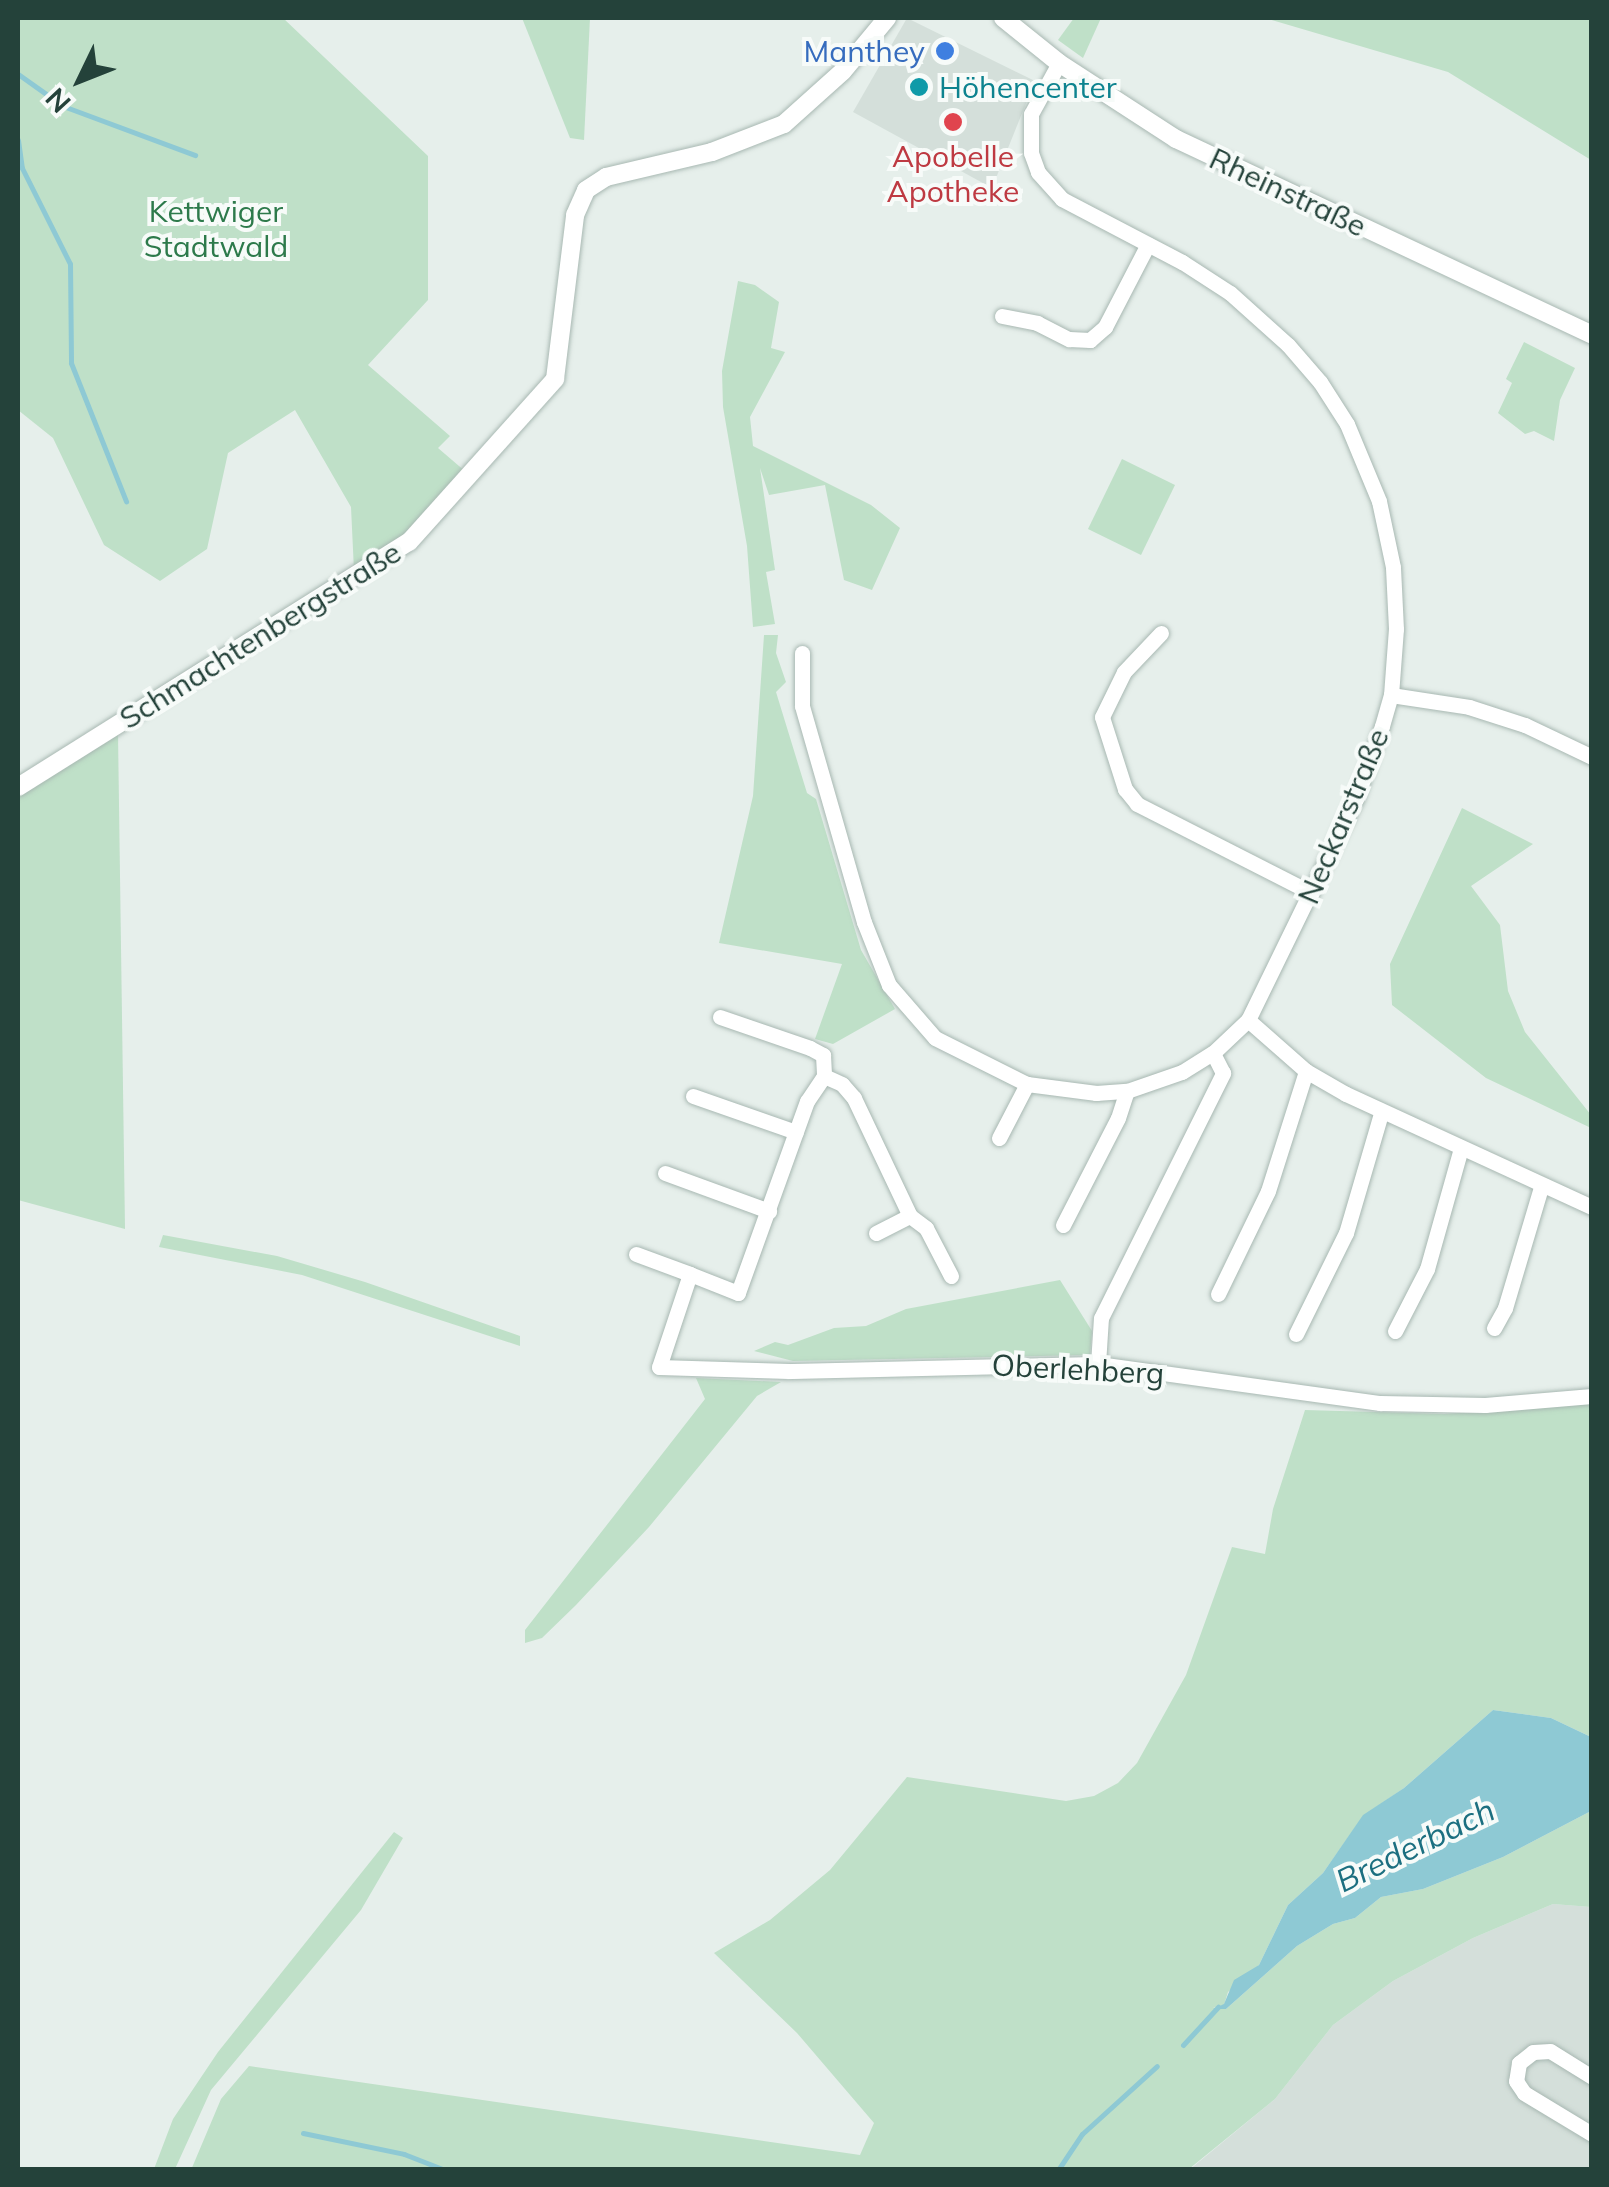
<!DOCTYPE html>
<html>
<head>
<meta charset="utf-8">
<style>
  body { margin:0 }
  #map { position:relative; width:1609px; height:2187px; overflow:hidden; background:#e6efeb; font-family:Mulish,sans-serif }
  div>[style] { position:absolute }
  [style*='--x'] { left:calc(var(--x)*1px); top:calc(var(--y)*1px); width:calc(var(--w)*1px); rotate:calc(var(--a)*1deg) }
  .built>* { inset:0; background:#d4dfda }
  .green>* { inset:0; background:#bfe0c8 }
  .water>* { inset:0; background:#8ec9d4 }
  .stream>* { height:5px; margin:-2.5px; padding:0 2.5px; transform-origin:2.5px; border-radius:2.5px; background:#8ec9d4 }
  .roads { filter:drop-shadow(0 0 2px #a8b8b2) drop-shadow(0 0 2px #a8b8b2) }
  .minor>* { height:15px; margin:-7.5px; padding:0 7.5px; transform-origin:7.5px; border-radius:7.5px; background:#fff }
  .tertiary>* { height:18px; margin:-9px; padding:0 9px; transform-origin:9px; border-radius:9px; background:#fff }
  .dots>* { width:28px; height:28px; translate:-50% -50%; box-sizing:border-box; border:5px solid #f7fbf9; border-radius:50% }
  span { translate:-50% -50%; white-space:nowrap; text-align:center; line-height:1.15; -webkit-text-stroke:8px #f7fbf9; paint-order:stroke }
  .shop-label { font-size:30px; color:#366cbe }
  .right { translate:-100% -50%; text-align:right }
  .culture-label { font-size:30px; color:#0d838f }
  .left { translate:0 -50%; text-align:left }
  .health-label { font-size:30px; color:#be3a42 }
  .street-label { font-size:30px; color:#24423a }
  .park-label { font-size:30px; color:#2d7a4b }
  .water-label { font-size:32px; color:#1c6f80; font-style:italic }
  .frame { position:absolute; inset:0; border:20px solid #24423a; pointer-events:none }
  .north { position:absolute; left:30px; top:30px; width:100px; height:100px; -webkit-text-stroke:8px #f7fbf9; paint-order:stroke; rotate:227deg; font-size:28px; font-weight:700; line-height:40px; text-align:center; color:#24423a }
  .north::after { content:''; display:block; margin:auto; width:35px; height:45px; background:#24423a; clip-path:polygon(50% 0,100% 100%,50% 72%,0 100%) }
</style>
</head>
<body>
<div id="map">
  <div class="built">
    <div style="clip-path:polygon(907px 18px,1035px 81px,992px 188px,853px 112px)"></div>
    <div style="clip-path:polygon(1553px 1904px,1591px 1907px,1591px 2169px,1189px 2170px,1275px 2099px,1333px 2025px,1393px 1981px,1473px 1938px)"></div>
  </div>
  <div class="green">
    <div style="clip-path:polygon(18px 18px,283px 18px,428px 156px,428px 300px,368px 365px,450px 436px,438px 448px,466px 472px,404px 540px,354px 571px,351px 507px,295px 410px,228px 453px,207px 549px,160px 581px,104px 545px,53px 438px,18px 410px)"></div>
    <div style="clip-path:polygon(522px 18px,590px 18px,584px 140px,570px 138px)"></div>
    <div style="clip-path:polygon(1074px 18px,1101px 18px,1083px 58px,1058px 40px)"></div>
    <div style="clip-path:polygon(1265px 18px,1591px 18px,1591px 160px,1448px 72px)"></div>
    <div style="clip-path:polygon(738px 281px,755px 285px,779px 302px,771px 348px,785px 352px,750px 417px,753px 446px,871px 505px,900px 528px,872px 590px,844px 580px,825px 485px,769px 495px,760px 468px,775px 570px,766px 572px,775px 624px,753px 627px,747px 546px,723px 407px,722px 371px)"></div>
    <div style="clip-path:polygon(1524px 342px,1575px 368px,1560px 400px,1554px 441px,1534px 431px,1525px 434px,1498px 413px,1512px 383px,1506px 379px)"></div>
    <div style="clip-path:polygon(1122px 459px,1175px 485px,1141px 555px,1088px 529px)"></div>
    <div style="clip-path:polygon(764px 635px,778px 635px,776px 653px,786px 682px,776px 692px,807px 793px,816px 799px,861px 950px,895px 1009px,833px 1044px,815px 1039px,842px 964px,719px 943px,753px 796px)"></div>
    <div style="clip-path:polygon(118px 734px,125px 1229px,18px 1200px,18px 793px)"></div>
    <div style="clip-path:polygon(1462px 808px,1533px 844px,1471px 886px,1500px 925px,1508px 991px,1525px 1032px,1591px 1115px,1591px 1128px,1486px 1078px,1392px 1005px,1390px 964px)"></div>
    <div style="clip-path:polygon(163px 1235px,277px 1256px,365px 1282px,520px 1336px,520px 1346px,302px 1275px,159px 1247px)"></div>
    <div style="clip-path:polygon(1060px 1280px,1092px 1331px,1090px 1355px,793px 1361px,754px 1351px,775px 1342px,788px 1345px,834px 1328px,866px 1326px,906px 1309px)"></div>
    <div style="clip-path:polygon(696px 1378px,781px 1382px,757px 1396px,649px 1527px,576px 1605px,542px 1638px,525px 1643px,525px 1630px,705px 1399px)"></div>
    <div style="clip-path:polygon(1591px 1404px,1591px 1737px,1551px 1718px,1493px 1710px,1404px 1788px,1363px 1816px,1323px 1873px,1288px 1905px,1259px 1965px,1228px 1992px,1224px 2005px,1213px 2008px,1226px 2009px,1297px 1946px,1333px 1924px,1355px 1918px,1381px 1897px,1423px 1889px,1503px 1857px,1591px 1811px,1591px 1907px,1553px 1904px,1473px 1938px,1393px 1981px,1333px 2025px,1275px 2099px,1189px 2169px,191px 2170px,221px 2099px,249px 2066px,860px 2155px,874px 2123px,797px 2033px,714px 1953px,770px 1920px,830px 1870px,907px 1777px,1066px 1801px,1094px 1796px,1118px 1783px,1137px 1763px,1186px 1675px,1232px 1547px,1265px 1554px,1273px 1509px,1305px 1410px,1444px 1414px)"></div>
    <div style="clip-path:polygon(394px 1832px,403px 1838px,361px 1910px,211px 2090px,175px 2169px,154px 2169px,173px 2119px,218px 2052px)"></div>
  </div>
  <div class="water">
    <div style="clip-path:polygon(1493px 1710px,1551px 1718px,1591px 1737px,1591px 1811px,1503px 1857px,1423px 1889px,1381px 1897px,1355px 1918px,1333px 1924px,1297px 1946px,1226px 2009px,1213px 2009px,1224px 2004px,1234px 1980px,1259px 1965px,1288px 1905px,1323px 1873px,1363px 1815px,1404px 1788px)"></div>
  </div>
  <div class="stream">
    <div style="--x:18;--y:74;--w:55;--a:35.4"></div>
    <div style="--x:63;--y:106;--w:141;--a:20.4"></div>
    <div style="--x:18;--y:140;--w:28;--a:82"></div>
    <div style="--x:22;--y:168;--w:107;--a:63.4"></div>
    <div style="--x:70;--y:264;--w:99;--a:89.4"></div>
    <div style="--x:71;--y:363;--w:149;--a:68.3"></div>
    <div style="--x:1183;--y:2045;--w:52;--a:-47.4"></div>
    <div style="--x:303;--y:2133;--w:103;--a:11.7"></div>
    <div style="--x:404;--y:2154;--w:44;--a:21.3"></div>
    <div style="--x:1058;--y:2170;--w:43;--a:-56.3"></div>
    <div style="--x:1082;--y:2134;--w:101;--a:-42.2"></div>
  </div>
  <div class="roads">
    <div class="minor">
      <div style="--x:1002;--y:316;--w:36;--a:11"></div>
      <div style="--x:1037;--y:323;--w:36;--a:27"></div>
      <div style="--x:1069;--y:339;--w:21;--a:3"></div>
      <div style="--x:1090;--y:340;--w:20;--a:-41"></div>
      <div style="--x:1105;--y:327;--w:93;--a:-62.6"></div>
      <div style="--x:1161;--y:633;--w:54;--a:133.5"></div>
      <div style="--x:1124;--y:672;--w:50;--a:116.1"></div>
      <div style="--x:1102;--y:717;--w:76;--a:72.3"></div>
      <div style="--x:1125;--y:789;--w:19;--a:51"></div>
      <div style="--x:1137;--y:804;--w:196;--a:27"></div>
      <div style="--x:802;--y:653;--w:53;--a:90"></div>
      <div style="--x:802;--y:706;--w:225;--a:74"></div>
      <div style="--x:864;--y:922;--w:68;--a:68.4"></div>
      <div style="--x:889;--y:985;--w:70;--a:49"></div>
      <div style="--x:935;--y:1038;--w:103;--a:26.6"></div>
      <div style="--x:1027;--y:1084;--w:70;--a:7.4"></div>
      <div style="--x:1096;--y:1093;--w:31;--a:-4"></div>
      <div style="--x:1127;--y:1091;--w:58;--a:-19.1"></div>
      <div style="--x:1182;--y:1072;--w:36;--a:-32"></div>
      <div style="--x:1213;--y:1053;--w:48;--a:-43.3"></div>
      <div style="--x:1248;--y:1020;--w:246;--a:-64"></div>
      <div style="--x:1356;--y:799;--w:77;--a:-70.4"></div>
      <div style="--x:1382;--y:726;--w:32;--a:-74"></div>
      <div style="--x:1391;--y:695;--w:66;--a:-85.7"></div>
      <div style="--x:1396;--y:629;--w:62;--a:-92.8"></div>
      <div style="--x:1393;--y:567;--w:67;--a:-102"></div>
      <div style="--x:1379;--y:501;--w:83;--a:-112.6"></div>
      <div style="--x:1347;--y:424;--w:50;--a:-122.7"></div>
      <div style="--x:1320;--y:382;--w:49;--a:-130.9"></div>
      <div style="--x:1288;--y:345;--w:78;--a:-138.1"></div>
      <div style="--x:1230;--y:293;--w:57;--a:-147.1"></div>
      <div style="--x:1182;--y:262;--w:136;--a:-152.3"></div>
      <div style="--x:1062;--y:199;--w:36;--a:-132"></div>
      <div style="--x:1038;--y:172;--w:20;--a:-110"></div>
      <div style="--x:1031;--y:153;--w:39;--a:-90"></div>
      <div style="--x:1031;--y:114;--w:58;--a:-61.2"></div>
      <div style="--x:1391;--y:695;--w:79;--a:8.7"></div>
      <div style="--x:1469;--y:707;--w:59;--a:17.8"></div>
      <div style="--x:1525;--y:725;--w:74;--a:25.5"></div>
      <div style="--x:720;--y:1017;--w:95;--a:19"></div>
      <div style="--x:810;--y:1048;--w:15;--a:28"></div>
      <div style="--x:823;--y:1055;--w:21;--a:87"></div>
      <div style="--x:1248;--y:1020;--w:77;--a:41.3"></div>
      <div style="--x:1306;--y:1071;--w:46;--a:29.9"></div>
      <div style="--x:1346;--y:1094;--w:271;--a:24.7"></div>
      <div style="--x:693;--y:1096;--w:109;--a:19.3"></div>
      <div style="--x:999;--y:1138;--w:61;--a:-62.6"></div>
      <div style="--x:665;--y:1173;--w:111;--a:20.1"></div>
      <div style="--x:1063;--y:1225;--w:120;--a:-62.8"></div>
      <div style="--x:1118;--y:1118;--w:28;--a:-72"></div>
      <div style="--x:876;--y:1233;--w:38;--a:-27"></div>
      <div style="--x:636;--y:1254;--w:58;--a:20.3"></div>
      <div style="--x:951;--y:1276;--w:54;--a:-117.5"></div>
      <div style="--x:926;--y:1228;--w:20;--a:-143"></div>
      <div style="--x:910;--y:1216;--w:131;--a:-115.4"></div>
      <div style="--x:854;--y:1098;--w:18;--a:-131"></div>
      <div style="--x:842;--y:1084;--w:20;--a:-156"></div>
      <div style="--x:824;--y:1076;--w:30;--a:124"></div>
      <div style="--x:807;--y:1101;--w:204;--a:109.8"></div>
      <div style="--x:738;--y:1293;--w:52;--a:-158.4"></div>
      <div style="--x:690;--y:1274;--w:98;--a:108.4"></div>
      <div style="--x:659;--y:1367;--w:130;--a:1.8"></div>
      <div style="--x:789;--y:1371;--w:309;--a:-1.3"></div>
      <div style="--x:1098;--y:1364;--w:285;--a:7.9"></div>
      <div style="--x:1380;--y:1403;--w:105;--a:1.1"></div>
      <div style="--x:1485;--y:1405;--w:107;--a:-4.8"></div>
      <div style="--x:1218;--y:1294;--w:114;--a:-64.1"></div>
      <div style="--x:1268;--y:1191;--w:126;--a:-72.4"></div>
      <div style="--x:1494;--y:1328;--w:23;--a:-61"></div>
      <div style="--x:1505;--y:1308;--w:126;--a:-73.4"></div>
      <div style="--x:1395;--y:1331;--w:70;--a:-62.7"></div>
      <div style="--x:1427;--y:1269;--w:126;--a:-74.3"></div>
      <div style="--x:1296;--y:1334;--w:113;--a:-63.7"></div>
      <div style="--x:1346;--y:1233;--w:125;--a:-73.7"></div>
      <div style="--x:1098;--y:1364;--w:46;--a:-86.3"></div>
      <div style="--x:1101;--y:1318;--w:274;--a:-63.5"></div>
      <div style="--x:1223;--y:1073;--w:22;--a:-117"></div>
      <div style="--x:1592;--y:2077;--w:49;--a:-148.2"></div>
      <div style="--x:1550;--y:2051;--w:17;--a:177"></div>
      <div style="--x:1533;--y:2052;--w:18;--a:142"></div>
      <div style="--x:1519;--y:2063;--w:18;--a:99"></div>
      <div style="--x:1516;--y:2081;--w:14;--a:56"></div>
      <div style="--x:1524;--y:2093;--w:79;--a:31.1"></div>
    </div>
    <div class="tertiary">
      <div style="--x:1003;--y:18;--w:72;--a:38.8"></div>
      <div style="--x:1059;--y:63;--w:140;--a:33"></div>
      <div style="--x:1176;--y:139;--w:460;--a:25.2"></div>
      <div style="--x:18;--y:787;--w:461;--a:-32.1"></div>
      <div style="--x:409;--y:542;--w:219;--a:-48.1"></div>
      <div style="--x:555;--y:379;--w:165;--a:-83"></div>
      <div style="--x:575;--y:215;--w:27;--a:-66"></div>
      <div style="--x:586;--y:190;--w:24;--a:-33"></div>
      <div style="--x:606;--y:177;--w:109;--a:-13.3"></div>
      <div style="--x:712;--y:152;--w:77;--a:-21.3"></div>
      <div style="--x:784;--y:124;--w:79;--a:-41.9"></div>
      <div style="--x:843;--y:71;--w:69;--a:-50.3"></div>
    </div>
  </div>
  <div class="dots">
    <div style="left:945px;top:51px;background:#3f7fe0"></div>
    <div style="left:919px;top:87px;background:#0f9aa8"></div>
    <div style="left:953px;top:122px;background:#e0444e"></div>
  </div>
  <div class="shop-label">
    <span class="right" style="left:925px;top:51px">Manthey</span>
  </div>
  <div class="culture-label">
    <span class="left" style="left:939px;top:87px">Höhencenter</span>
  </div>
  <div class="health-label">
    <span style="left:953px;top:173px">Apobelle<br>Apotheke</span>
  </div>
  <div class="street-label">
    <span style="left:1288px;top:192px;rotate:25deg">Rheinstraße</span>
    <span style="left:260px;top:635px;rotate:-32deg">Schmachtenbergstraße</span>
    <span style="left:1343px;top:816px;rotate:-67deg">Neckarstraße</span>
    <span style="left:1078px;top:1369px;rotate:3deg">Oberlehberg</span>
  </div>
  <div class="park-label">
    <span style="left:216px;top:228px">Kettwiger<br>Stadtwald</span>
  </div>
  <div class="water-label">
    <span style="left:1415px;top:1845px;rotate:-26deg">Brederbach</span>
  </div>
  <div class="frame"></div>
  <div class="north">N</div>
</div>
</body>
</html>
